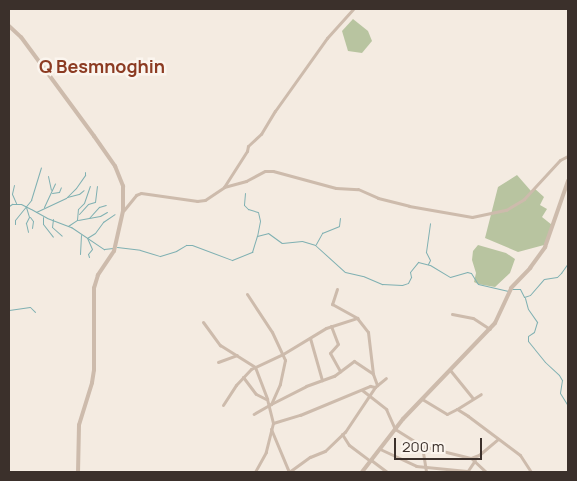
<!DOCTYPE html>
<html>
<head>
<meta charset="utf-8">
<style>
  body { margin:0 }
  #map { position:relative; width:577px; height:481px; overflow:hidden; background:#f4ebe1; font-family:Manrope,sans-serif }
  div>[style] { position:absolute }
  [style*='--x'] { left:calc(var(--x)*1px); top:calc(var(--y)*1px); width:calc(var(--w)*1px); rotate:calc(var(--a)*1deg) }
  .green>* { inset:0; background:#b8c4a0 }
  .stream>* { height:1px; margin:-0.5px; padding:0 0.5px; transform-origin:0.5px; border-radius:0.5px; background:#7fb0b2 }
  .minor>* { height:3px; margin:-1.5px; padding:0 1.5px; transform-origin:1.5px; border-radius:1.5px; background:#cdbbac }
  .tertiary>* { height:4px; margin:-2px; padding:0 2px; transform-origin:2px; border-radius:2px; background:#cdbbac }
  span { translate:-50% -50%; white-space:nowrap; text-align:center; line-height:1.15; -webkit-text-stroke:5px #fbf5ee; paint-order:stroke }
  .quarter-label { font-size:18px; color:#8c3b22; font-weight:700 }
  .frame { position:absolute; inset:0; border:10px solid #3b302b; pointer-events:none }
  .scale { position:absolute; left:394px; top:438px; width:88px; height:22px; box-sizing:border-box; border:2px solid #3b302b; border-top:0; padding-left:6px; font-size:15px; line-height:18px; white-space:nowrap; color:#3b302b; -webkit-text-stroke:4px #fbf5ee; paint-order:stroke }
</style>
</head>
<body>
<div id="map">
  <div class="green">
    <div style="clip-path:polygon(353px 19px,368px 31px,372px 41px,362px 53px,348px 51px,342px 31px)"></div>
    <div style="clip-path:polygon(517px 175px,531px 191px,534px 188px,544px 197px,540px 205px,547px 209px,542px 217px,552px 225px,544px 245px,518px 252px,485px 238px,498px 187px)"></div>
    <div style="clip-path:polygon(478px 245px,506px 253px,515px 259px,510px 273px,495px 287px,478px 284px,474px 282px,476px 273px,472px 260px,473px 251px)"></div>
  </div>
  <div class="stream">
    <div style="--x:48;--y:176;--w:14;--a:78"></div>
    <div style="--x:14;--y:185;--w:9;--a:103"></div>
    <div style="--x:12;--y:194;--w:10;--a:66"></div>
    <div style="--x:52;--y:193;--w:7;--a:-8"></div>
    <div style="--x:59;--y:192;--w:5;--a:-68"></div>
    <div style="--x:245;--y:193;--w:12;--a:95"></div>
    <div style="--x:244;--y:205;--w:6;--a:45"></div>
    <div style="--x:248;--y:209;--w:10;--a:17"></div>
    <div style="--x:258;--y:212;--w:9;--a:77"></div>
    <div style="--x:260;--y:221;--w:15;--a:101"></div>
    <div style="--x:67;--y:197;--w:12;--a:-14"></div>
    <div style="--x:79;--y:194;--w:6;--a:-39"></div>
    <div style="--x:9;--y:206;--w:4;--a:-34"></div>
    <div style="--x:12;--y:204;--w:9;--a:0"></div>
    <div style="--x:21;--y:204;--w:11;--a:27"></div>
    <div style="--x:31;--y:209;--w:18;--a:29"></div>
    <div style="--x:47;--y:218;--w:26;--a:21"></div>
    <div style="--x:71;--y:227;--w:40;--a:34"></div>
    <div style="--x:104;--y:249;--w:9;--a:-6"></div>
    <div style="--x:26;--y:207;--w:10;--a:73"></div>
    <div style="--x:29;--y:217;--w:7;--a:117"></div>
    <div style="--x:26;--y:223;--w:9;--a:77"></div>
    <div style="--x:44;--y:207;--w:26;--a:-65"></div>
    <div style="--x:36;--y:212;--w:33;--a:-25"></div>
    <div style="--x:66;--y:198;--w:14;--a:-45"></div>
    <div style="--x:76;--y:188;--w:16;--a:-55"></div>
    <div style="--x:85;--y:175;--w:3;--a:-90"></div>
    <div style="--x:79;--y:214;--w:13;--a:-48"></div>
    <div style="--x:88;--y:204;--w:7;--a:-16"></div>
    <div style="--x:95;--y:202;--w:16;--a:-83"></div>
    <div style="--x:30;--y:217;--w:5;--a:53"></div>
    <div style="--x:33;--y:221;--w:7;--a:98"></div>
    <div style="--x:43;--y:217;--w:7;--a:90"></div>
    <div style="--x:43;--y:224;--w:16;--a:52"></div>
    <div style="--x:89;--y:218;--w:11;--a:-10"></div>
    <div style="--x:100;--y:216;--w:8;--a:-30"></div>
    <div style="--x:53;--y:219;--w:8;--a:97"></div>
    <div style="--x:52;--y:227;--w:13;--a:42"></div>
    <div style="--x:78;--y:220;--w:11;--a:-10"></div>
    <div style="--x:89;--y:218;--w:15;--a:-48"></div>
    <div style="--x:99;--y:207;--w:7;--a:-16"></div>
    <div style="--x:15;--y:224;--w:4;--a:-90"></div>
    <div style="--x:15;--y:220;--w:26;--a:-51"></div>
    <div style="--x:31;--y:200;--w:34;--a:-73"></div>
    <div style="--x:68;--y:226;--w:11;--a:-34"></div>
    <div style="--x:77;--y:220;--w:11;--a:-85"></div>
    <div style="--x:78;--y:209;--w:8;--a:-45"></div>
    <div style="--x:84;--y:203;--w:18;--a:-71"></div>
    <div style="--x:316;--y:244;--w:13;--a:-61"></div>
    <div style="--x:322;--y:233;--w:18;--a:-22"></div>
    <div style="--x:339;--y:226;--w:8;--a:-83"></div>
    <div style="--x:117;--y:247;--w:23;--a:7"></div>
    <div style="--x:140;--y:250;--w:21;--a:17"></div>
    <div style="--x:160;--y:256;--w:17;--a:-17"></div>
    <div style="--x:176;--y:251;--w:12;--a:-31"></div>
    <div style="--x:186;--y:245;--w:6;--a:0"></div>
    <div style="--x:192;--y:245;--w:43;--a:20.6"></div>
    <div style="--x:232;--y:260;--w:22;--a:-22"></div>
    <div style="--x:252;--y:252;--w:17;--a:-73"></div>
    <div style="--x:257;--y:236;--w:11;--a:-15"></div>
    <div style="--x:268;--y:233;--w:17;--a:36"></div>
    <div style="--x:282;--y:243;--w:20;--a:-6"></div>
    <div style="--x:302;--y:241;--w:14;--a:17"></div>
    <div style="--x:315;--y:245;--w:40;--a:42"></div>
    <div style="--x:345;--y:272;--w:18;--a:13"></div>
    <div style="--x:363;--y:276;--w:21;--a:23"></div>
    <div style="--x:382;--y:284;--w:20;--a:3"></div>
    <div style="--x:402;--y:285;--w:6;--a:-18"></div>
    <div style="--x:408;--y:283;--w:7;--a:-63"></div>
    <div style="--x:411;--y:277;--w:5;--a:-101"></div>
    <div style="--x:410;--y:272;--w:13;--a:-51"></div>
    <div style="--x:418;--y:262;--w:12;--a:14"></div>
    <div style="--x:430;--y:265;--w:23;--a:31"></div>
    <div style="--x:450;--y:277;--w:18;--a:-16"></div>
    <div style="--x:467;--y:272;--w:4;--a:14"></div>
    <div style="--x:471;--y:273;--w:13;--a:58"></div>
    <div style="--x:478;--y:284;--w:31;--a:13"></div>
    <div style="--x:80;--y:254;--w:19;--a:-87"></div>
    <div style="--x:89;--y:257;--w:3;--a:-108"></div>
    <div style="--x:88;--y:254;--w:6;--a:-51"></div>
    <div style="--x:92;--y:249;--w:12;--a:-114"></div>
    <div style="--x:87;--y:238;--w:9;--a:-32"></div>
    <div style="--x:95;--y:233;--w:14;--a:-54"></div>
    <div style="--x:103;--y:222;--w:14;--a:-34"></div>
    <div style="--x:428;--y:264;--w:4;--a:-63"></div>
    <div style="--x:430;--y:260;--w:9;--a:-117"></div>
    <div style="--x:426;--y:252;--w:29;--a:-82"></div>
    <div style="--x:512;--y:289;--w:8;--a:0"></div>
    <div style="--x:520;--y:289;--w:9;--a:63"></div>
    <div style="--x:524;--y:297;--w:6;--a:-18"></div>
    <div style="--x:530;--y:295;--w:21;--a:-49"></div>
    <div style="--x:544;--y:279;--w:13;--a:-9"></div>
    <div style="--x:557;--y:277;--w:6;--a:-45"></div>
    <div style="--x:561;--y:273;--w:12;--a:-55"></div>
    <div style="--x:525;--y:298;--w:11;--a:75"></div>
    <div style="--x:528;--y:309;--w:16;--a:55"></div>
    <div style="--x:537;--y:322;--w:10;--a:107"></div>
    <div style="--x:534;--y:332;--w:7;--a:146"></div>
    <div style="--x:528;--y:336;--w:5;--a:90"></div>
    <div style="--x:528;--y:341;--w:27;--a:51"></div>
    <div style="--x:545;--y:362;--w:19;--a:43"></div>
    <div style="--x:559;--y:375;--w:6;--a:59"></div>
    <div style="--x:562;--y:380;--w:13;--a:99"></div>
    <div style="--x:560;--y:393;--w:15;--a:58"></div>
    <div style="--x:9;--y:310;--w:21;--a:-8"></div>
    <div style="--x:30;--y:307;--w:7;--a:45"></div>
    <div style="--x:568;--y:421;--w:3;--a:90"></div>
  </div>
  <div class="minor">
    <div style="--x:224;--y:187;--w:23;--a:-15"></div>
    <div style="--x:246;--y:181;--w:21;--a:-28"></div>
    <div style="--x:265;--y:171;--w:8;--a:0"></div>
    <div style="--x:273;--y:171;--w:65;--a:15.1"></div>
    <div style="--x:336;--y:188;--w:22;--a:3"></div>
    <div style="--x:358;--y:189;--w:22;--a:24"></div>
    <div style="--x:378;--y:198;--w:32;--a:14"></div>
    <div style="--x:409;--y:206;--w:64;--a:9.9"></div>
    <div style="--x:472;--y:217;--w:35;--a:-12"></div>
    <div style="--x:506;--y:210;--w:21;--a:-31"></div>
    <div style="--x:524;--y:199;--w:53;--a:-47.3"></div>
    <div style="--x:560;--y:160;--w:9;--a:-27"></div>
    <div style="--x:124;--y:210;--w:19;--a:-51"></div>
    <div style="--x:136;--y:195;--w:5;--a:-22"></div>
    <div style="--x:141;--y:193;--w:57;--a:8.1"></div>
    <div style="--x:197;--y:201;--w:8;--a:-7"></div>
    <div style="--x:205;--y:200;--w:23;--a:-34"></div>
    <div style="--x:224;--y:187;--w:43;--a:-57.4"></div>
    <div style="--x:247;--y:151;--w:5;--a:-79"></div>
    <div style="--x:248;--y:146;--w:18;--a:-43"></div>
    <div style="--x:261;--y:134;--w:27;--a:-59"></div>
    <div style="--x:275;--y:111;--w:90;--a:-54.5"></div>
    <div style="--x:327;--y:38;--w:39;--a:-48"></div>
    <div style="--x:337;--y:289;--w:16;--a:108"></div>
    <div style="--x:332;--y:304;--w:29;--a:29"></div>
    <div style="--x:357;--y:318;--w:18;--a:52"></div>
    <div style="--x:368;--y:332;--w:42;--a:83.2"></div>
    <div style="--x:373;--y:374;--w:12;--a:70"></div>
    <div style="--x:247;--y:294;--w:45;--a:56.7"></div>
    <div style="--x:272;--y:332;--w:31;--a:65"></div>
    <div style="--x:285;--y:360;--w:25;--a:102"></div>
    <div style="--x:280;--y:384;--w:22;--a:114"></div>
    <div style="--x:271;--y:404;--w:20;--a:150"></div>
    <div style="--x:452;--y:314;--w:21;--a:11"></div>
    <div style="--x:473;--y:318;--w:20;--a:33"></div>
    <div style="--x:203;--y:322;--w:29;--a:54"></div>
    <div style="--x:220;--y:345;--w:41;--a:32.2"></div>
    <div style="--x:255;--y:367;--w:34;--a:69"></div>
    <div style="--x:267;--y:399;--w:25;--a:76"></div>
    <div style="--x:273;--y:423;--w:30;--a:104"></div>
    <div style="--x:266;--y:452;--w:23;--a:119"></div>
    <div style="--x:331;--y:326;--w:19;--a:69"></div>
    <div style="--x:338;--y:344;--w:12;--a:132"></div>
    <div style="--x:330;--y:353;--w:21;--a:61"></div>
    <div style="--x:310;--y:338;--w:44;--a:74.1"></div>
    <div style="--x:218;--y:362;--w:20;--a:-20"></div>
    <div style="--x:450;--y:370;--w:36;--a:51"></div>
    <div style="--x:243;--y:377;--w:21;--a:53"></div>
    <div style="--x:256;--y:394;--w:11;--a:27"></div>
    <div style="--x:362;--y:390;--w:31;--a:38"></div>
    <div style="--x:386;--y:409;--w:22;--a:66"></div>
    <div style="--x:395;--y:429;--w:32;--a:32"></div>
    <div style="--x:422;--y:446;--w:50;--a:13.8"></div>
    <div style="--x:471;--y:458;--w:9;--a:-21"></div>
    <div style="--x:479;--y:455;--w:25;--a:-40"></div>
    <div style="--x:422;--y:399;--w:29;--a:31"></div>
    <div style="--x:447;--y:414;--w:11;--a:-27"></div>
    <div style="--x:457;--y:409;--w:13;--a:32"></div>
    <div style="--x:468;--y:416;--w:65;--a:36.9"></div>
    <div style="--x:520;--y:455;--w:20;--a:57"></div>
    <div style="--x:271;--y:404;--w:39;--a:-27"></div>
    <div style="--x:306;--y:386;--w:30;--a:-20"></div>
    <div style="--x:334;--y:376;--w:25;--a:-37"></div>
    <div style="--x:354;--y:361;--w:23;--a:34"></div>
    <div style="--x:223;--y:405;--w:24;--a:-57"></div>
    <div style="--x:236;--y:385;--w:22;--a:-47"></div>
    <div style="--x:251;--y:369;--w:35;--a:-25"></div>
    <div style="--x:283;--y:354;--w:50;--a:-31.2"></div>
    <div style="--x:326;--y:328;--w:33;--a:-18"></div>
    <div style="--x:457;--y:409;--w:28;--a:-32"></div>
    <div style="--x:273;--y:423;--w:28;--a:-17"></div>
    <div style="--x:300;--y:415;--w:76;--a:-22.5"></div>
    <div style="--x:370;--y:386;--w:5;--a:11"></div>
    <div style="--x:271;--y:429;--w:47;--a:67.3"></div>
    <div style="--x:342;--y:434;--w:13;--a:58"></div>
    <div style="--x:349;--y:445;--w:26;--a:37"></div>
    <div style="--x:422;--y:446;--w:26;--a:81"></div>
    <div style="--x:380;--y:449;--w:40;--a:25"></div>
    <div style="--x:416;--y:466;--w:51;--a:5.6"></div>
    <div style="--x:471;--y:458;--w:21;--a:43"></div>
    <div style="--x:371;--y:460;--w:20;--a:37"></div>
    <div style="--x:289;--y:472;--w:26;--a:-36"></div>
    <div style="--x:310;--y:457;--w:16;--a:-22"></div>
    <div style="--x:325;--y:451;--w:28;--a:-44"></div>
    <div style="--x:345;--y:432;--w:54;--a:-56.3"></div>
    <div style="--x:375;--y:387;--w:14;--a:-39"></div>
    <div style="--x:467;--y:472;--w:14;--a:-56"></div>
  </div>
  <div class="tertiary">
    <div style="--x:9;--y:26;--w:16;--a:43"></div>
    <div style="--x:21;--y:37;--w:123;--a:53.6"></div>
    <div style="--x:94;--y:136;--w:37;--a:55"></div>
    <div style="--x:115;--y:166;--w:22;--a:68"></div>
    <div style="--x:123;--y:186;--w:25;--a:90"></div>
    <div style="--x:123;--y:211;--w:41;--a:102.7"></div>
    <div style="--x:114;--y:251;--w:29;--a:124"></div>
    <div style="--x:98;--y:275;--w:14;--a:107"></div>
    <div style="--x:94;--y:288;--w:82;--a:90"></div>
    <div style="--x:94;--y:370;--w:13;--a:99"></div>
    <div style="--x:92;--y:383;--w:44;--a:107.2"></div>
    <div style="--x:79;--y:425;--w:47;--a:91.2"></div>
    <div style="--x:362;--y:472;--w:67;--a:-52.3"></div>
    <div style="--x:403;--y:419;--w:133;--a:-46.2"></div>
    <div style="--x:495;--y:323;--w:38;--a:-65"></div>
    <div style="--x:511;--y:288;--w:28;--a:-46"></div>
    <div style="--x:530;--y:268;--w:26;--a:-54"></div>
    <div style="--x:545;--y:247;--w:70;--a:-70.8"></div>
  </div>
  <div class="quarter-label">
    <span style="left:102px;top:66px">Q Besmnoghin</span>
  </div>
  <div class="frame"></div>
  <div class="scale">200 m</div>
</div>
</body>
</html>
